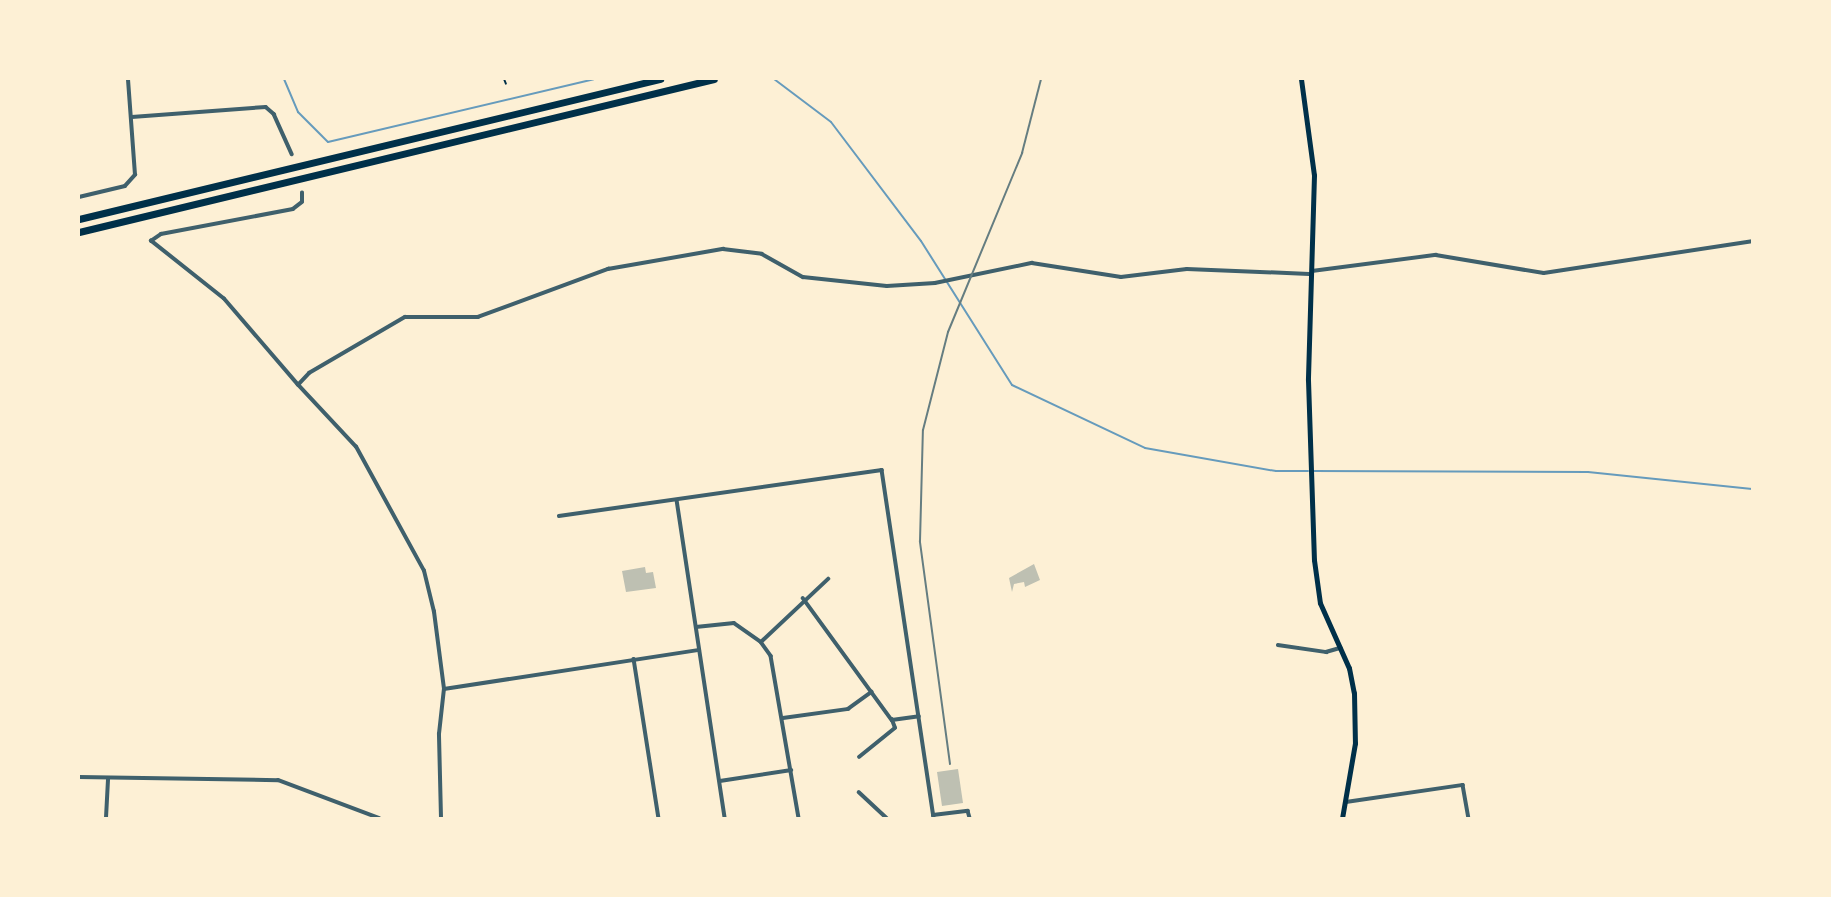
<!DOCTYPE html>
<html>
<head>
<meta charset="utf-8">
<style>
  body { margin:0 }
  #map { position:relative; width:1831px; height:897px; overflow:hidden; background:#fdf0d5; font-family:"PT Sans Narrow",sans-serif }
  div>[style] { position:absolute }
  [style*='--x'] { left:calc(var(--x)*1px); top:calc(var(--y)*1px); width:calc(var(--w)*1px); rotate:calc(var(--a)*1deg) }
  .stream>* { height:2px; margin:-1px; padding:0 1px; transform-origin:1px; border-radius:1px; background:#669bbc }
  .building>* { inset:0; background:#bec0b2 }
  .path>* { height:2px; margin:-1px; padding:0 1px; transform-origin:1px; border-radius:1px; background:#003049 }
  .minor>* { height:3.5px; margin:-1.75px; padding:0 1.75px; transform-origin:1.75px; border-radius:1.75px; background:#3f606c }
  .secondary>* { height:5px; margin:-2.5px; padding:0 2.5px; transform-origin:2.5px; border-radius:2.5px; background:#003049 }
  .motorway>* { height:7px; margin:-3.5px; padding:0 3.5px; transform-origin:3.5px; border-radius:3.5px; background:#003049 }
  .rail>* { height:2px; margin:-1px; padding:0 1px; transform-origin:1px; border-radius:1px; background:#657d81 }
  span { translate:-50% -50%; white-space:nowrap; text-align:center; line-height:1.15; -webkit-text-stroke:6px #fdf0d5; paint-order:stroke }
  .frame { position:absolute; inset:0; border:80px solid #fdf0d5; pointer-events:none }
</style>
</head>
<body>
<div id="map">
  <div class="stream">
    <div style="--x:284;--y:79;--w:36;--a:67"></div>
    <div style="--x:298;--y:112;--w:42;--a:45"></div>
    <div style="--x:328;--y:142;--w:273;--a:-13.3"></div>
    <div style="--x:774;--y:79;--w:71;--a:37"></div>
    <div style="--x:831;--y:122;--w:149;--a:52.9"></div>
    <div style="--x:921;--y:241;--w:170;--a:57.7"></div>
    <div style="--x:1012;--y:385;--w:147;--a:25.3"></div>
    <div style="--x:1145;--y:448;--w:133;--a:10"></div>
    <div style="--x:1276;--y:471;--w:32;--a:0"></div>
    <div style="--x:1313;--y:471;--w:275;--a:0.2"></div>
    <div style="--x:1588;--y:472;--w:165;--a:5.9"></div>
  </div>
  <div class="building">
    <div style="clip-path:polygon(1034px 564px,1040px 580px,1025px 587px,1024px 582px,1014px 584px,1012px 592px,1009px 578px)"></div>
    <div style="clip-path:polygon(645px 567px,646px 573px,653px 572px,656px 588px,626px 592px,622px 571px)"></div>
    <div style="clip-path:polygon(958px 769px,963px 803px,942px 806px,937px 772px)"></div>
  </div>
  <div class="path">
    <div style="--x:504;--y:79;--w:5;--a:68"></div>
  </div>
  <div class="minor">
    <div style="--x:132;--y:117;--w:134;--a:-4.3"></div>
    <div style="--x:266;--y:107;--w:11;--a:41"></div>
    <div style="--x:274;--y:114;--w:44;--a:65.8"></div>
    <div style="--x:79;--y:197;--w:47;--a:-13.4"></div>
    <div style="--x:125;--y:186;--w:15;--a:-48"></div>
    <div style="--x:135;--y:175;--w:96;--a:-94.2"></div>
    <div style="--x:1312;--y:271;--w:125;--a:-7.4"></div>
    <div style="--x:1436;--y:255;--w:109;--a:9.5"></div>
    <div style="--x:1544;--y:273;--w:210;--a:-8.7"></div>
    <div style="--x:298;--y:385;--w:113;--a:-130.7"></div>
    <div style="--x:224;--y:299;--w:93;--a:-141.5"></div>
    <div style="--x:151;--y:241;--w:12;--a:-35"></div>
    <div style="--x:161;--y:234;--w:134;--a:-10.7"></div>
    <div style="--x:293;--y:209;--w:11;--a:-38"></div>
    <div style="--x:302;--y:202;--w:9;--a:-90"></div>
    <div style="--x:677;--y:500;--w:322;--a:81.4"></div>
    <div style="--x:559;--y:516;--w:326;--a:-8.1"></div>
    <div style="--x:882;--y:470;--w:352;--a:81.5"></div>
    <div style="--x:803;--y:598;--w:151;--a:53.9"></div>
    <div style="--x:696;--y:627;--w:38;--a:-6"></div>
    <div style="--x:734;--y:623;--w:33;--a:35"></div>
    <div style="--x:761;--y:642;--w:17;--a:54"></div>
    <div style="--x:771;--y:656;--w:164;--a:80.2"></div>
    <div style="--x:761;--y:642;--w:92;--a:-43.2"></div>
    <div style="--x:1278;--y:645;--w:49;--a:8.3"></div>
    <div style="--x:1326;--y:652;--w:15;--a:-16"></div>
    <div style="--x:634;--y:659;--w:161;--a:81.1"></div>
    <div style="--x:444;--y:689;--w:258;--a:-8.7"></div>
    <div style="--x:783;--y:718;--w:66;--a:-7.9"></div>
    <div style="--x:848;--y:709;--w:29;--a:-36"></div>
    <div style="--x:859;--y:757;--w:46;--a:-38.9"></div>
    <div style="--x:895;--y:728;--w:9;--a:-111"></div>
    <div style="--x:892;--y:720;--w:27;--a:-8"></div>
    <div style="--x:79;--y:777;--w:199;--a:0.9"></div>
    <div style="--x:278;--y:780;--w:108;--a:20.6"></div>
    <div style="--x:720;--y:781;--w:72;--a:-8.8"></div>
    <div style="--x:859;--y:792;--w:38;--a:43"></div>
    <div style="--x:1346;--y:802;--w:118;--a:-8.3"></div>
    <div style="--x:1463;--y:785;--w:34;--a:80"></div>
    <div style="--x:933;--y:815;--w:35;--a:-7"></div>
    <div style="--x:968;--y:811;--w:7;--a:74"></div>
    <div style="--x:106;--y:818;--w:39;--a:-87"></div>
    <div style="--x:441;--y:818;--w:84;--a:-91.4"></div>
    <div style="--x:439;--y:734;--w:45;--a:-83.7"></div>
    <div style="--x:444;--y:689;--w:78;--a:-97.4"></div>
    <div style="--x:434;--y:612;--w:42;--a:-103.7"></div>
    <div style="--x:424;--y:571;--w:141;--a:-118.7"></div>
    <div style="--x:356;--y:447;--w:85;--a:-133.1"></div>
    <div style="--x:298;--y:385;--w:16;--a:-47"></div>
    <div style="--x:309;--y:373;--w:111;--a:-30.3"></div>
    <div style="--x:405;--y:317;--w:73;--a:0"></div>
    <div style="--x:478;--y:317;--w:139;--a:-20.3"></div>
    <div style="--x:608;--y:269;--w:117;--a:-9.9"></div>
    <div style="--x:723;--y:249;--w:39;--a:7"></div>
    <div style="--x:762;--y:254;--w:47;--a:29.3"></div>
    <div style="--x:803;--y:277;--w:84;--a:6.1"></div>
    <div style="--x:887;--y:286;--w:48;--a:-3.6"></div>
    <div style="--x:935;--y:283;--w:99;--a:-11.7"></div>
    <div style="--x:1032;--y:263;--w:90;--a:8.9"></div>
    <div style="--x:1121;--y:277;--w:66;--a:-6.9"></div>
    <div style="--x:1187;--y:269;--w:122;--a:2.3"></div>
  </div>
  <div class="secondary">
    <div style="--x:1301;--y:79;--w:97;--a:82.3"></div>
    <div style="--x:1314;--y:175;--w:205;--a:91.7"></div>
    <div style="--x:1308;--y:380;--w:180;--a:88.1"></div>
    <div style="--x:1314;--y:560;--w:43;--a:82.1"></div>
    <div style="--x:1320;--y:603;--w:71;--a:66"></div>
    <div style="--x:1349;--y:668;--w:25;--a:79"></div>
    <div style="--x:1354;--y:693;--w:50;--a:88.9"></div>
    <div style="--x:1355;--y:743;--w:76;--a:99.8"></div>
  </div>
  <div class="motorway">
    <div style="--x:79;--y:219;--w:598;--a:-13.55"></div>
    <div style="--x:79;--y:232;--w:653;--a:-13.55"></div>
  </div>
  <div class="rail">
    <div style="--x:950;--y:764;--w:225;--a:-97.7"></div>
    <div style="--x:920;--y:541;--w:111;--a:-88.5"></div>
    <div style="--x:923;--y:430;--w:101;--a:-75.7"></div>
    <div style="--x:948;--y:332;--w:194;--a:-67.5"></div>
    <div style="--x:1022;--y:153;--w:76;--a:-75.6"></div>
  </div>
  <div class="frame"></div>
</div>
</body>
</html>
